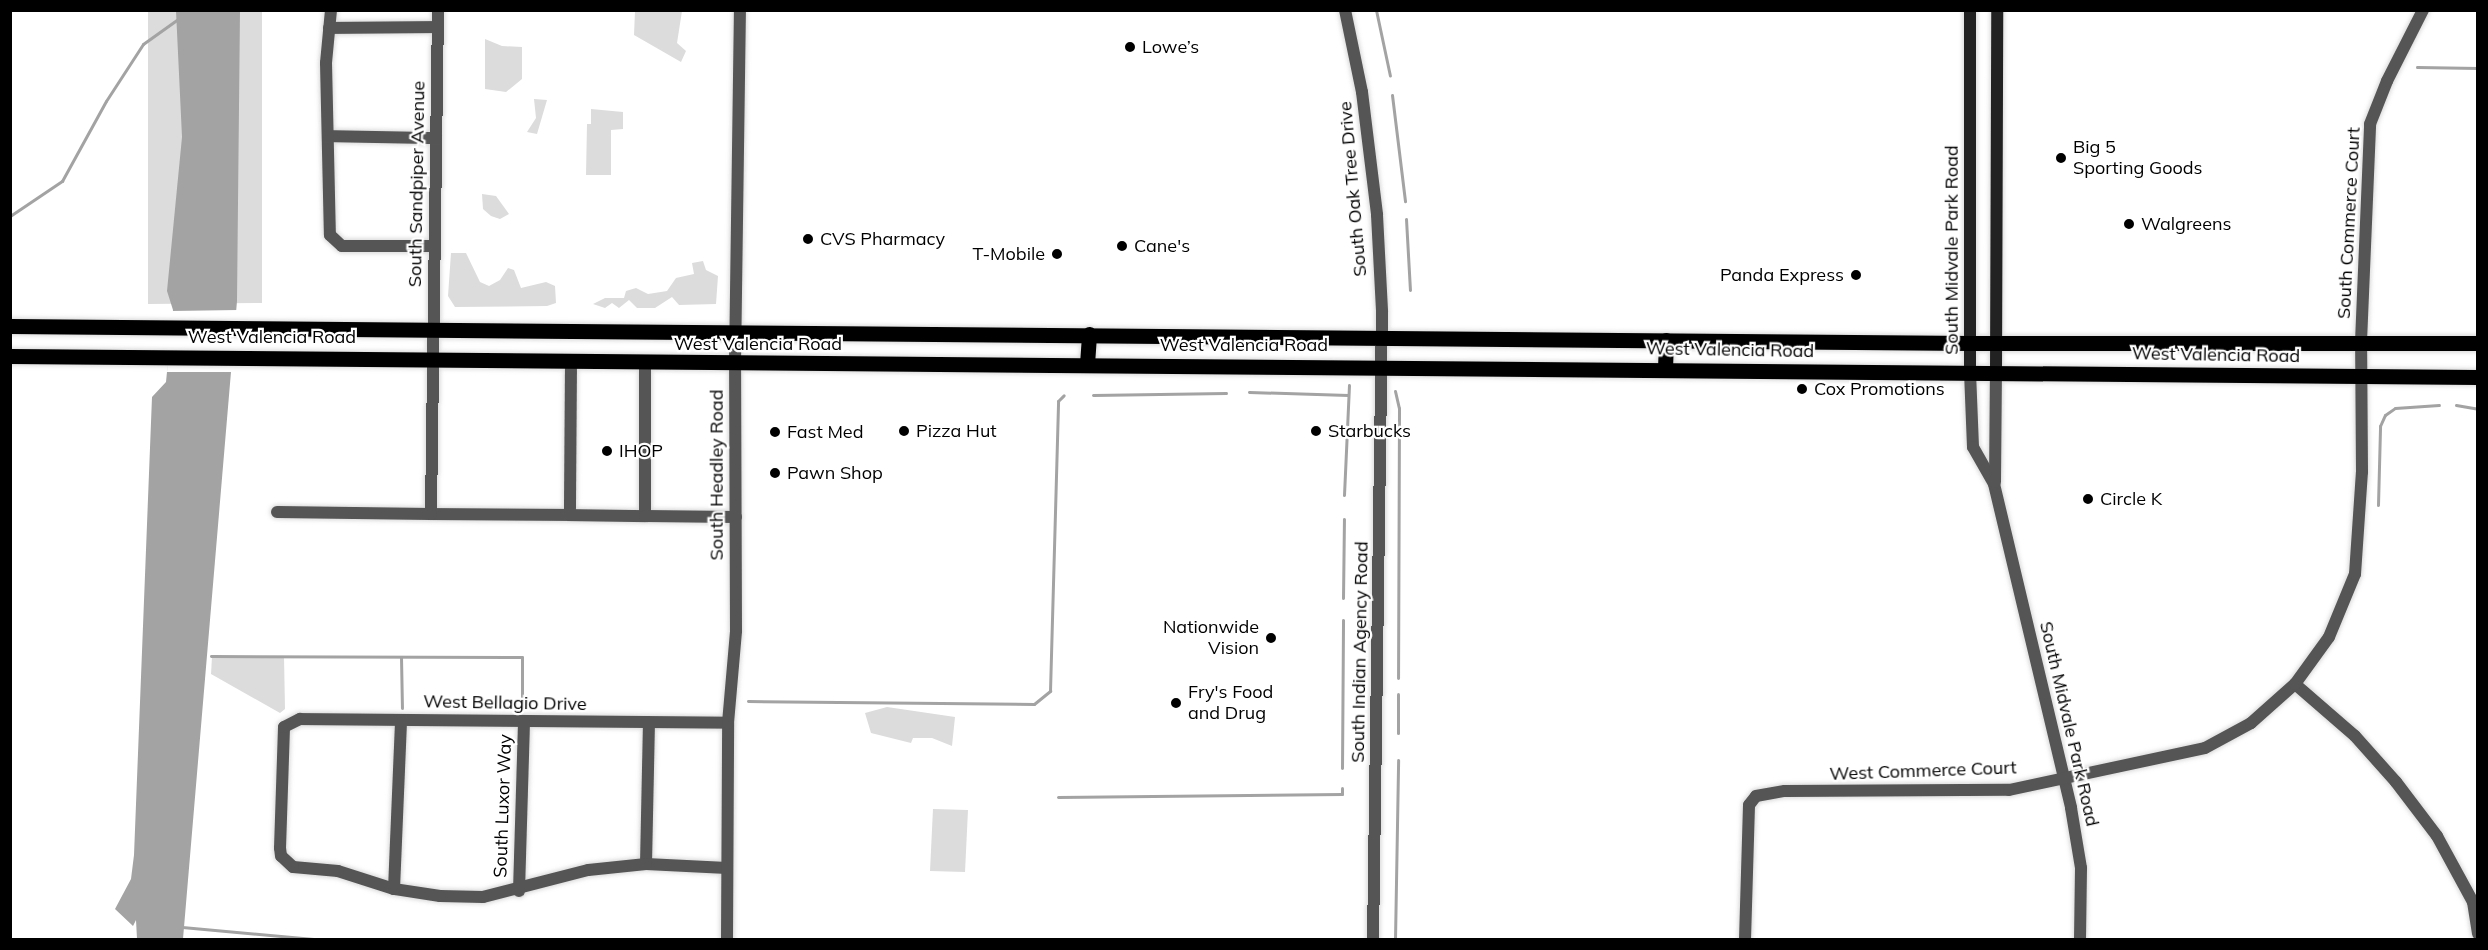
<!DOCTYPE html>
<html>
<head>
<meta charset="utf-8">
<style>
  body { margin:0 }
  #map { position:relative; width:2488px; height:950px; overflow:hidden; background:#fff; font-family:Mulish,sans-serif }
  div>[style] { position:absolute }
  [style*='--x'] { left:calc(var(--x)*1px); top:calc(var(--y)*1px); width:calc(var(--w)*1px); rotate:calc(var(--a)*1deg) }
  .green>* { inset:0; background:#dcdcdc }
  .water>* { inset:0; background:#a3a3a3 }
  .pier>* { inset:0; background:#fff }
  .stream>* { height:3px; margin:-1.5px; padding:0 1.5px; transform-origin:1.5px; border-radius:1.5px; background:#a3a3a3 }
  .roads { filter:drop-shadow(0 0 2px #dbdbdb) drop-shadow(0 0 2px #dbdbdb) }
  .minor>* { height:12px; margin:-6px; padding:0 6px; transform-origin:6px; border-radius:6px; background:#555 }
  .tertiary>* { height:12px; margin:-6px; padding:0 6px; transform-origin:6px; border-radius:6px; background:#555 }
  .secondary>* { height:12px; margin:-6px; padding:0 6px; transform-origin:6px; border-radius:6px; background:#222 }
  .primary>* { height:15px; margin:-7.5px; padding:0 7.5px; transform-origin:7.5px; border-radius:7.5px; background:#000 }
  .dots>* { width:16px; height:16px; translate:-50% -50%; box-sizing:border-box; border:3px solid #fff; border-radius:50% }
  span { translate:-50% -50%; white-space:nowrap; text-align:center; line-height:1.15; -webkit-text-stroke:4.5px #fff; paint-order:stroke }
  .poi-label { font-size:18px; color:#000 }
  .left { translate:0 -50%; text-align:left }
  .right { translate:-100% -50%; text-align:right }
  .street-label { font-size:18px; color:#000 }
  .frame { position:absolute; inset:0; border:12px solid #000; pointer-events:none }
</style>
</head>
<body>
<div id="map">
  <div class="green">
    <div style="clip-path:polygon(148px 11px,262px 11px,262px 303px,148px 304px)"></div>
    <div style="clip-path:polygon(635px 11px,682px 11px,677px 43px,686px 51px,681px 62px,634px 35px)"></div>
    <div style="clip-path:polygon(485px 39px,502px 46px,522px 47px,522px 79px,506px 92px,485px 89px)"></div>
    <div style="clip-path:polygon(534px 99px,547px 100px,537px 134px,527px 132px,536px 118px)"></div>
    <div style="clip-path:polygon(591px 109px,623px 112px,623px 129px,611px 130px,611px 175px,586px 175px,587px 124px,591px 124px)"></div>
    <div style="clip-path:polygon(482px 194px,496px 196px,509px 214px,500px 219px,491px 216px,483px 209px)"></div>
    <div style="clip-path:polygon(451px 253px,466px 253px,480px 282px,489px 286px,500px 280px,508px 268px,514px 270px,521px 288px,546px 282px,555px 286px,556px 303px,547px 306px,455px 307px,448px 296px)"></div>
    <div style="clip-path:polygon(703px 261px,706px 270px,718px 276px,716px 304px,679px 305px,672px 297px,655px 308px,637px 308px,629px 300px,619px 308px,612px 303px,605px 308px,593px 304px,605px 298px,624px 298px,626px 291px,636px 288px,648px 294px,667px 291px,676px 278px,694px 274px,692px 263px)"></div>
    <div style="clip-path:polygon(212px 657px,284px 657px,285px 709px,280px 713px,211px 674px)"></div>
    <div style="clip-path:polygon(887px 707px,955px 717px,952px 746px,932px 738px,913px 738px,911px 743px,871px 733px,865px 713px)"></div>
    <div style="clip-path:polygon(933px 809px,968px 810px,965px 872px,930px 871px)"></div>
  </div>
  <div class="water">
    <div style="clip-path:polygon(176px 11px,240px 11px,237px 301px,183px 939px,137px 939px,136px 920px,133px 926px,115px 909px,131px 879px,134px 855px,152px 397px,166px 382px,173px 310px,167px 291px,182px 137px)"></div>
  </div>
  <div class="pier">
    <div style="clip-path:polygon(238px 310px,234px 372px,167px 372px,171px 311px)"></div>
  </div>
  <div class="stream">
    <div style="--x:1376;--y:10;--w:67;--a:78"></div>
    <div style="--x:2417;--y:67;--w:61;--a:0.9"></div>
    <div style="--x:1392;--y:95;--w:107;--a:83"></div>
    <div style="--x:10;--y:216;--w:63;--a:-33.9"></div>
    <div style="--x:62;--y:181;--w:91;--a:-61.2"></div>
    <div style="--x:106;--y:101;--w:68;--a:-57"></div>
    <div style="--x:143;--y:44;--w:43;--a:-35.5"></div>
    <div style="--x:1406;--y:219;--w:71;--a:86.8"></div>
    <div style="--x:1395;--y:391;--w:17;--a:77"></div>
    <div style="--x:1399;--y:408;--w:270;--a:90.2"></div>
    <div style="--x:1249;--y:392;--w:99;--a:1.7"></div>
    <div style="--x:1093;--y:395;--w:133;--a:-0.9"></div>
    <div style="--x:2456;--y:405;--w:22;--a:10"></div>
    <div style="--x:1344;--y:495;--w:110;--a:-87.4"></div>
    <div style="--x:2378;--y:505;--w:79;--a:-88.5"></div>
    <div style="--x:2380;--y:426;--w:12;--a:-66"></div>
    <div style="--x:2385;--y:415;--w:12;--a:-35"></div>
    <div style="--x:2395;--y:408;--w:44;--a:-3.9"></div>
    <div style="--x:1343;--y:598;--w:79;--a:-89.3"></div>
    <div style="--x:211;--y:656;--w:311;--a:0.2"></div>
    <div style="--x:522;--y:657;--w:42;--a:90"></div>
    <div style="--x:401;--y:657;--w:51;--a:88.9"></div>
    <div style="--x:1398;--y:694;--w:39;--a:90"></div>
    <div style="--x:748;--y:701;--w:286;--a:0.6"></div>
    <div style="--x:1034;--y:704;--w:21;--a:-39"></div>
    <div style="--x:1050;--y:691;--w:290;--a:-88.4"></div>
    <div style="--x:1058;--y:401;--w:8;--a:-45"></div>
    <div style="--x:1342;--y:768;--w:148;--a:-89.6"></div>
    <div style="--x:1058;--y:797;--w:284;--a:-0.6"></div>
    <div style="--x:1342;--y:794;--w:6;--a:-90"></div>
    <div style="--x:182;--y:927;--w:143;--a:5.2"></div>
    <div style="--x:1395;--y:940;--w:180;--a:-89"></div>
  </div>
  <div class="roads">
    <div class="minor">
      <div style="--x:331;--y:10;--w:53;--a:95.4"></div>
      <div style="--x:326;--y:63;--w:172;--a:88.7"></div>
      <div style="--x:330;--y:235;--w:16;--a:43"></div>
      <div style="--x:342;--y:246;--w:91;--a:0"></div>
      <div style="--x:438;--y:10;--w:504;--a:90.8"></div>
      <div style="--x:431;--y:514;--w:139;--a:0.4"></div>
      <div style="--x:329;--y:28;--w:108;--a:-0.5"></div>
      <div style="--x:328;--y:136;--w:108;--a:1.1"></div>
      <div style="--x:571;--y:361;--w:154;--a:90.4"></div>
      <div style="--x:570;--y:515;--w:75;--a:0.8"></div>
      <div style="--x:645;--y:362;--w:154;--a:90"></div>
      <div style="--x:645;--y:516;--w:91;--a:0.6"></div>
      <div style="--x:1994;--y:484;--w:333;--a:76.6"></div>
      <div style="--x:2071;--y:808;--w:61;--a:80.5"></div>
      <div style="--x:2081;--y:868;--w:72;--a:90.8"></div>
      <div style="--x:277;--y:512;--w:154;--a:0.7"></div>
      <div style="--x:2295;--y:684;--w:79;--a:40.9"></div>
      <div style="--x:2355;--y:736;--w:62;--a:48.3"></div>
      <div style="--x:2396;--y:782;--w:68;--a:52.8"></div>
      <div style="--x:2437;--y:836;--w:75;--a:61.4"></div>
      <div style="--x:2473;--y:902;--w:32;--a:81"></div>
      <div style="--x:646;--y:864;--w:141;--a:-88.8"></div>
      <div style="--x:727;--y:868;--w:81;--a:-177.2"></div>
      <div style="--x:646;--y:864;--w:58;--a:174.1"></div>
      <div style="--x:588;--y:870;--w:108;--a:165.6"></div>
      <div style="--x:483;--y:897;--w:43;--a:-178.7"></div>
      <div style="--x:440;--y:896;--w:47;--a:-171.3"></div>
      <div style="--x:394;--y:889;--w:59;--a:-162.2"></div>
      <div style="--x:338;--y:871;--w:45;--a:-174.9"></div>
      <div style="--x:293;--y:867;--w:16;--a:-137"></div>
      <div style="--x:281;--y:856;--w:8;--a:-97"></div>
      <div style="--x:280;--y:848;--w:121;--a:-88.1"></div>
      <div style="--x:284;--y:727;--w:18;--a:-27"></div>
      <div style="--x:300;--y:719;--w:428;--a:0.5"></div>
      <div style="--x:394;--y:889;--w:169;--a:-87.6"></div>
      <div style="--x:519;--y:891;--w:170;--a:-88.3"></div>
      <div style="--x:727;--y:940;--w:217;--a:-89.7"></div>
      <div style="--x:728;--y:723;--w:92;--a:-85"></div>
      <div style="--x:736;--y:631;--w:267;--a:-90.2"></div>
      <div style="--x:1745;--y:940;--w:135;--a:-88.3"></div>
      <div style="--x:1749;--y:805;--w:11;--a:-52"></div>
      <div style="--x:1756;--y:796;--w:29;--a:-10"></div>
      <div style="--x:1785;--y:791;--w:224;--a:-0.3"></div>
      <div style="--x:2009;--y:790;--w:200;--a:-12.1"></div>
      <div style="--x:2205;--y:748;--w:52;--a:-28.5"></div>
      <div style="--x:2251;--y:723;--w:59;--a:-41.6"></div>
      <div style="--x:2295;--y:684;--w:58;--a:-54.1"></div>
      <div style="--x:2329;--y:637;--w:68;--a:-67.6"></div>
      <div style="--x:2355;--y:574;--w:102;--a:-86.1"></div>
      <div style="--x:2362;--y:472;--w:130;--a:-90.4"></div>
      <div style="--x:2361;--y:342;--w:218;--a:-87.6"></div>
      <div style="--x:2370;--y:124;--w:46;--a:-68.4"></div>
      <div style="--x:2387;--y:81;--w:80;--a:-63.1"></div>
    </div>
    <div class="tertiary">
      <div style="--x:1345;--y:10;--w:84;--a:78.3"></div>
      <div style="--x:1362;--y:92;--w:124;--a:83"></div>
      <div style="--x:1377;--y:215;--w:97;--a:87"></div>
      <div style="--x:1382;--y:312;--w:628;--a:90.82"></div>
      <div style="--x:735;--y:364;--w:354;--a:-89.2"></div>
      <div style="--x:1970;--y:372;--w:75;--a:87.7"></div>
      <div style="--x:1973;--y:447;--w:43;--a:60.4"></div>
      <div style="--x:1995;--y:482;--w:110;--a:-89.5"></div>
    </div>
    <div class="secondary">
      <div style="--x:1970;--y:10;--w:362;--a:90"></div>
      <div style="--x:1996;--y:372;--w:362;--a:-89.8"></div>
    </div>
    <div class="primary">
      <div style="--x:10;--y:326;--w:1961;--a:0.5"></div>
      <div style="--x:1971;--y:343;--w:507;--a:0"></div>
      <div style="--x:10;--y:356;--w:2468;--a:0.49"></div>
      <div style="--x:1087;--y:364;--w:30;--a:-86"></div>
      <div style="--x:1665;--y:369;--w:29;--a:-88"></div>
    </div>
  </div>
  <div class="dots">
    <div style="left:1130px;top:47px;background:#000"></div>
    <div style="left:2061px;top:158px;background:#000"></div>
    <div style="left:2129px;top:224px;background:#000"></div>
    <div style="left:808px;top:239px;background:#000"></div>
    <div style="left:1122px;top:246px;background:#000"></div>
    <div style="left:1057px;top:254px;background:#000"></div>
    <div style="left:1856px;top:275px;background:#000"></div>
    <div style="left:1802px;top:389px;background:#000"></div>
    <div style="left:904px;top:431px;background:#000"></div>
    <div style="left:1316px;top:431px;background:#000"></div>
    <div style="left:775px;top:432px;background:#000"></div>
    <div style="left:607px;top:451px;background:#000"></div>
    <div style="left:775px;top:473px;background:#000"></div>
    <div style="left:2088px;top:499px;background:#000"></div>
    <div style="left:1271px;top:638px;background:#000"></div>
    <div style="left:1176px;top:703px;background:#000"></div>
  </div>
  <div class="poi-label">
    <span class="left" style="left:1142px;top:47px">Lowe’s</span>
    <span class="left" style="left:2073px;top:158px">Big 5<br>Sporting Goods</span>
    <span class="left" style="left:2141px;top:224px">Walgreens</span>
    <span class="left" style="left:820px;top:239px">CVS Pharmacy</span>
    <span class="left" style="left:1134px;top:246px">Cane's</span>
    <span class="right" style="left:1045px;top:254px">T-Mobile</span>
    <span class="right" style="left:1844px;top:275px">Panda Express</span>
    <span class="left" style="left:1814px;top:389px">Cox Promotions</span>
    <span class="left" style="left:916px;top:431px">Pizza Hut</span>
    <span class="left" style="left:1328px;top:431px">Starbucks</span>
    <span class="left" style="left:787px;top:432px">Fast Med</span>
    <span class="left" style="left:619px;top:451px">IHOP</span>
    <span class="left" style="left:787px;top:473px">Pawn Shop</span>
    <span class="left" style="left:2100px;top:499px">Circle K</span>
    <span class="right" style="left:1259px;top:638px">Nationwide<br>Vision</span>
    <span class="left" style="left:1188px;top:703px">Fry's Food<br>and Drug</span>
  </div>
  <div class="street-label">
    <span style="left:417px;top:184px;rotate:-89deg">South Sandpiper Avenue</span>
    <span style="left:1353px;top:189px;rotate:-95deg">South Oak Tree Drive</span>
    <span style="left:2349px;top:223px;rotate:-87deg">South Commerce Court</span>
    <span style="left:1952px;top:250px;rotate:-90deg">South Midvale Park Road</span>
    <span style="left:272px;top:337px">West Valencia Road</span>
    <span style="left:758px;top:344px">West Valencia Road</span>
    <span style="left:1244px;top:345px">West Valencia Road</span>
    <span style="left:1730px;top:350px;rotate:1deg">West Valencia Road</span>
    <span style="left:2216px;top:355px;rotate:1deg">West Valencia Road</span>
    <span style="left:717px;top:475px;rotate:-90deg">South Headley Road</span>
    <span style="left:1360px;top:652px;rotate:-89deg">South Indian Agency Road</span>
    <span style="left:505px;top:703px;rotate:1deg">West Bellagio Drive</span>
    <span style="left:2069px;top:724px;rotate:77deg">South Midvale Park Road</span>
    <span style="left:1923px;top:771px;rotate:-2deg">West Commerce Court</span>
    <span style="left:503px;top:806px;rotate:-88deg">South Luxor Way</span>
  </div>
  <div class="frame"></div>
</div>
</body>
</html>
